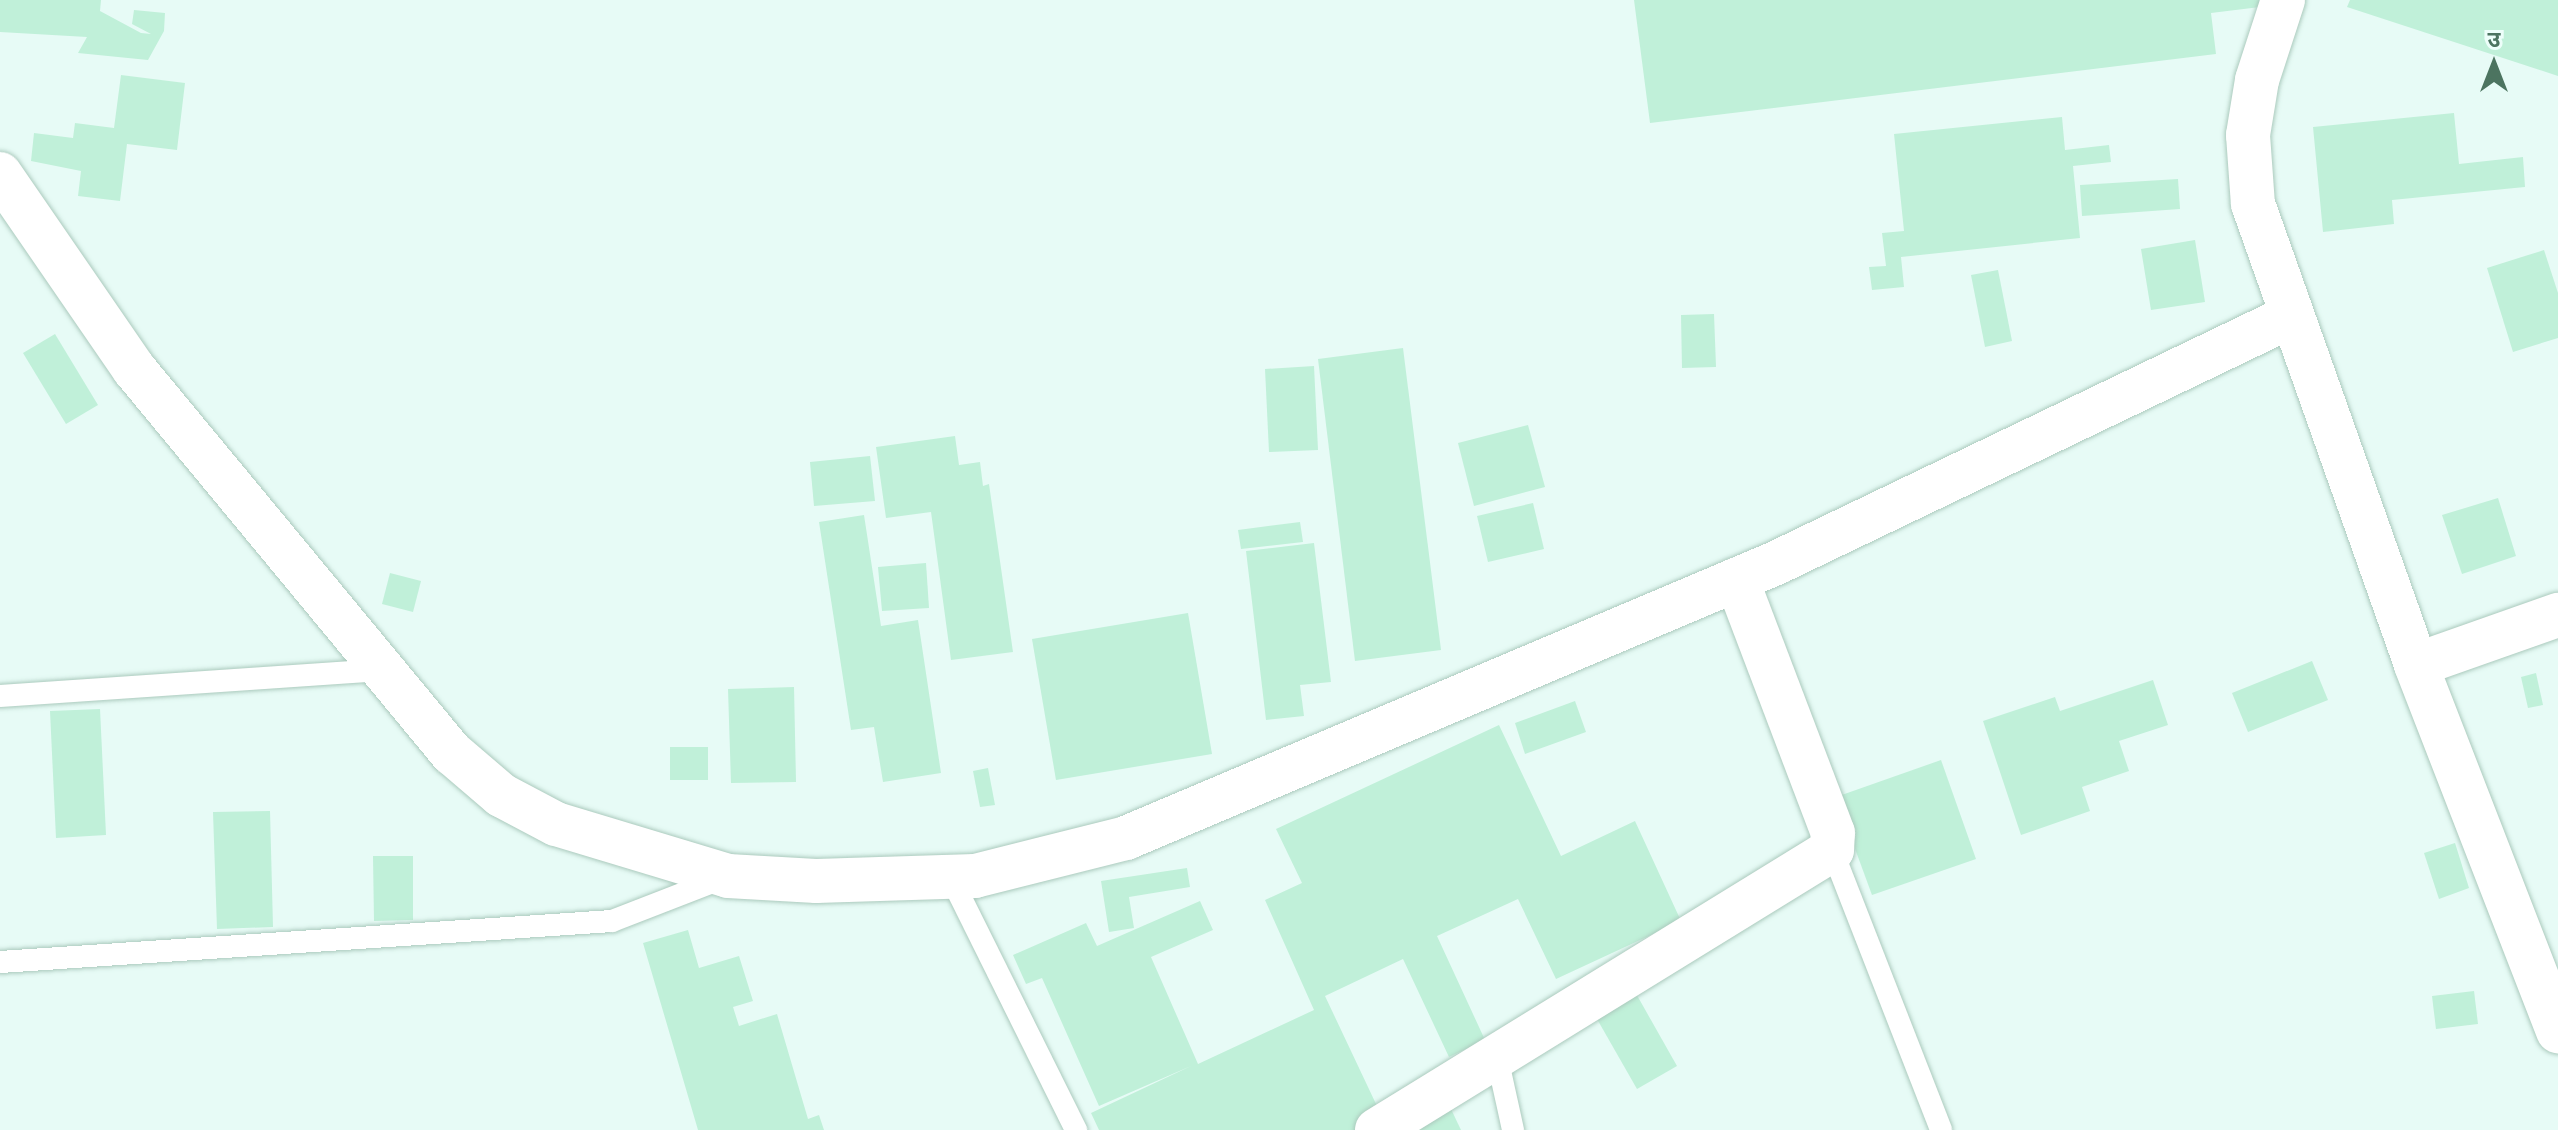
<!DOCTYPE html>
<html>
<head>
<meta charset="utf-8">
<style>
  body { margin:0 }
  #map { position:relative; width:2558px; height:1130px; overflow:hidden; background:#e7fbf6; font-family:"DM Sans","Noto Sans Devanagari",sans-serif }
  div>[style] { position:absolute }
  [style*='--x'] { left:calc(var(--x)*1px); top:calc(var(--y)*1px); width:calc(var(--w)*1px); rotate:calc(var(--a)*1deg) }
  .building>* { inset:0; background:#c0f0d9 }
  .roads { filter:drop-shadow(0 0 2px #abcabd) drop-shadow(0 0 2px #abcabd) }
  .service>* { height:22px; margin:-11px; padding:0 11px; transform-origin:11px; border-radius:11px; background:#fff }
  .minor>* { height:44px; margin:-22px; padding:0 22px; transform-origin:22px; border-radius:22px; background:#fff }
  span { translate:-50% -50%; white-space:nowrap; text-align:center; line-height:1.15; -webkit-text-stroke:7px #edfefa; paint-order:stroke }
  .north { position:absolute; left:2454px; top:24px; width:80px; height:80px; -webkit-text-stroke:6px #edfefa; paint-order:stroke; rotate:0deg; font-size:22px; font-weight:700; line-height:32px; text-align:center; color:#4c7460 }
  .north::after { content:''; display:block; margin:auto; width:28px; height:36px; background:#4c7460; clip-path:polygon(50% 0,100% 100%,50% 72%,0 100%) }
</style>
</head>
<body>
<div id="map">
  <div class="building">
    <div style="clip-path:polygon(0 0,101px 0,100px 11px,141px 33px,151px 34px,132px 24px,134px 10px,165px 13px,164px 31px,148px 60px,78px 53px,87px 37px,0 32px)"></div>
    <div style="clip-path:polygon(1634px 0,2259px 0,2260px 7px,2211px 13px,2216px 54px,1650px 123px)"></div>
    <div style="clip-path:polygon(2350px 0,2558px 0,2558px 76px,2347px 7px)"></div>
    <div style="clip-path:polygon(121px 75px,185px 83px,177px 150px,127px 144px,120px 201px,78px 196px,81px 171px,31px 161px,34px 133px,73px 138px,75px 123px,114px 128px)"></div>
    <div style="clip-path:polygon(2454px 113px,2459px 164px,2523px 157px,2525px 187px,2392px 200px,2394px 224px,2323px 232px,2313px 127px)"></div>
    <div style="clip-path:polygon(2062px 117px,2065px 150px,2109px 145px,2111px 162px,2073px 166px,2080px 238px,1901px 257px,1904px 287px,1872px 290px,1869px 267px,1886px 266px,1882px 233px,1904px 231px,1894px 134px)"></div>
    <div style="clip-path:polygon(2178px 179px,2180px 209px,2082px 216px,2080px 185px)"></div>
    <div style="clip-path:polygon(2195px 240px,2205px 302px,2151px 310px,2141px 249px)"></div>
    <div style="clip-path:polygon(2544px 250px,2558px 293px,2558px 338px,2513px 352px,2487px 268px)"></div>
    <div style="clip-path:polygon(1998px 270px,2012px 341px,1985px 347px,1971px 275px)"></div>
    <div style="clip-path:polygon(1714px 314px,1716px 367px,1682px 368px,1681px 315px)"></div>
    <div style="clip-path:polygon(55px 334px,98px 405px,66px 424px,23px 353px)"></div>
    <div style="clip-path:polygon(1403px 348px,1441px 650px,1355px 661px,1318px 359px)"></div>
    <div style="clip-path:polygon(1314px 366px,1318px 450px,1269px 452px,1265px 369px)"></div>
    <div style="clip-path:polygon(1528px 425px,1545px 487px,1474px 506px,1458px 443px)"></div>
    <div style="clip-path:polygon(955px 436px,959px 465px,980px 462px,983px 486px,989px 484px,1013px 652px,951px 660px,931px 512px,886px 518px,876px 447px)"></div>
    <div style="clip-path:polygon(870px 456px,875px 501px,814px 506px,810px 462px)"></div>
    <div style="clip-path:polygon(2498px 498px,2516px 556px,2462px 574px,2442px 515px)"></div>
    <div style="clip-path:polygon(1533px 503px,1544px 549px,1488px 562px,1477px 516px)"></div>
    <div style="clip-path:polygon(864px 515px,881px 626px,918px 620px,941px 773px,883px 782px,874px 727px,851px 730px,819px 522px)"></div>
    <div style="clip-path:polygon(1300px 522px,1303px 542px,1241px 549px,1238px 530px)"></div>
    <div style="clip-path:polygon(1314px 543px,1331px 682px,1300px 685px,1304px 716px,1266px 720px,1246px 551px)"></div>
    <div style="clip-path:polygon(926px 563px,929px 608px,882px 611px,878px 567px)"></div>
    <div style="clip-path:polygon(390px 573px,421px 581px,413px 612px,382px 604px)"></div>
    <div style="clip-path:polygon(1188px 613px,1212px 754px,1056px 780px,1032px 639px)"></div>
    <div style="clip-path:polygon(2312px 661px,2328px 700px,2248px 732px,2232px 693px)"></div>
    <div style="clip-path:polygon(2536px 673px,2543px 705px,2528px 708px,2521px 677px)"></div>
    <div style="clip-path:polygon(2153px 680px,2168px 725px,2119px 741px,2129px 771px,2082px 787px,2090px 811px,2021px 835px,1983px 721px,2055px 697px,2060px 711px)"></div>
    <div style="clip-path:polygon(794px 687px,796px 782px,731px 783px,728px 689px)"></div>
    <div style="clip-path:polygon(1575px 701px,1586px 732px,1525px 754px,1515px 723px)"></div>
    <div style="clip-path:polygon(100px 709px,106px 835px,56px 838px,50px 711px)"></div>
    <div style="clip-path:polygon(1499px 725px,1561px 856px,1635px 821px,1681px 921px,1556px 979px,1518px 899px,1437px 936px,1485px 1040px,1449px 1057px,1403px 959px,1325px 996px,1385px 1123px,1370px 1130px,1099px 1130px,1091px 1113px,1191px 1066px,1099px 1106px,1042px 978px,1026px 984px,1013px 955px,1086px 923px,1097px 946px,1200px 901px,1213px 930px,1151px 957px,1198px 1064px,1314px 1010px,1265px 900px,1302px 883px,1276px 829px)"></div>
    <div style="clip-path:polygon(670px 747px,708px 747px,708px 780px,670px 780px)"></div>
    <div style="clip-path:polygon(1941px 760px,1976px 859px,1872px 895px,1836px 797px)"></div>
    <div style="clip-path:polygon(988px 768px,995px 805px,980px 807px,973px 771px)"></div>
    <div style="clip-path:polygon(270px 811px,273px 927px,217px 929px,213px 812px)"></div>
    <div style="clip-path:polygon(2455px 843px,2469px 888px,2439px 899px,2424px 853px)"></div>
    <div style="clip-path:polygon(373px 856px,413px 856px,413px 920px,374px 921px)"></div>
    <div style="clip-path:polygon(1187px 868px,1190px 887px,1129px 897px,1134px 928px,1109px 932px,1101px 881px)"></div>
    <div style="clip-path:polygon(688px 930px,699px 968px,739px 956px,753px 1001px,733px 1007px,739px 1026px,777px 1014px,808px 1119px,819px 1115px,824px 1130px,698px 1130px,643px 943px)"></div>
    <div style="clip-path:polygon(1634px 990px,1677px 1066px,1637px 1089px,1593px 1012px)"></div>
    <div style="clip-path:polygon(2474px 991px,2478px 1024px,2436px 1029px,2432px 996px)"></div>
    <div style="clip-path:polygon(1450px 1107px,1461px 1130px,1413px 1130px)"></div>
  </div>
  <div class="roads">
    <div class="service">
      <div style="--x:0;--y:696;--w:386;--a:-3.9"></div>
      <div style="--x:1832;--y:850;--w:300;--a:68.7"></div>
      <div style="--x:950;--y:876;--w:284;--a:63.6"></div>
      <div style="--x:0;--y:962;--w:613;--a:-3.83"></div>
      <div style="--x:612;--y:921;--w:119;--a:-21.2"></div>
      <div style="--x:1497;--y:1057;--w:75;--a:77.6"></div>
    </div>
    <div class="minor">
      <div style="--x:2283;--y:0;--w:84;--a:108"></div>
      <div style="--x:2257;--y:80;--w:56;--a:99.3"></div>
      <div style="--x:2248;--y:135;--w:69;--a:85.9"></div>
      <div style="--x:2253;--y:204;--w:489;--a:70.5"></div>
      <div style="--x:2416;--y:665;--w:393;--a:68.8"></div>
      <div style="--x:0;--y:174;--w:237;--a:55.5"></div>
      <div style="--x:134;--y:369;--w:499;--a:50.4"></div>
      <div style="--x:452;--y:753;--w:65;--a:40.6"></div>
      <div style="--x:501;--y:795;--w:62;--a:27.8"></div>
      <div style="--x:556;--y:824;--w:180;--a:16.8"></div>
      <div style="--x:728;--y:876;--w:88;--a:3.3"></div>
      <div style="--x:816;--y:881;--w:159;--a:-1.8"></div>
      <div style="--x:975;--y:876;--w:156;--a:-14.1"></div>
      <div style="--x:1126;--y:838;--w:706;--a:-22.93"></div>
      <div style="--x:1776;--y:563;--w:571;--a:-25.62"></div>
      <div style="--x:2416;--y:665;--w:151;--a:-19.4"></div>
      <div style="--x:1377;--y:1130;--w:534;--a:-31.61"></div>
      <div style="--x:1832;--y:850;--w:17;--a:-87"></div>
      <div style="--x:1833;--y:833;--w:271;--a:-110.8"></div>
    </div>
  </div>
  <div class="north">उ</div>
</div>
</body>
</html>
